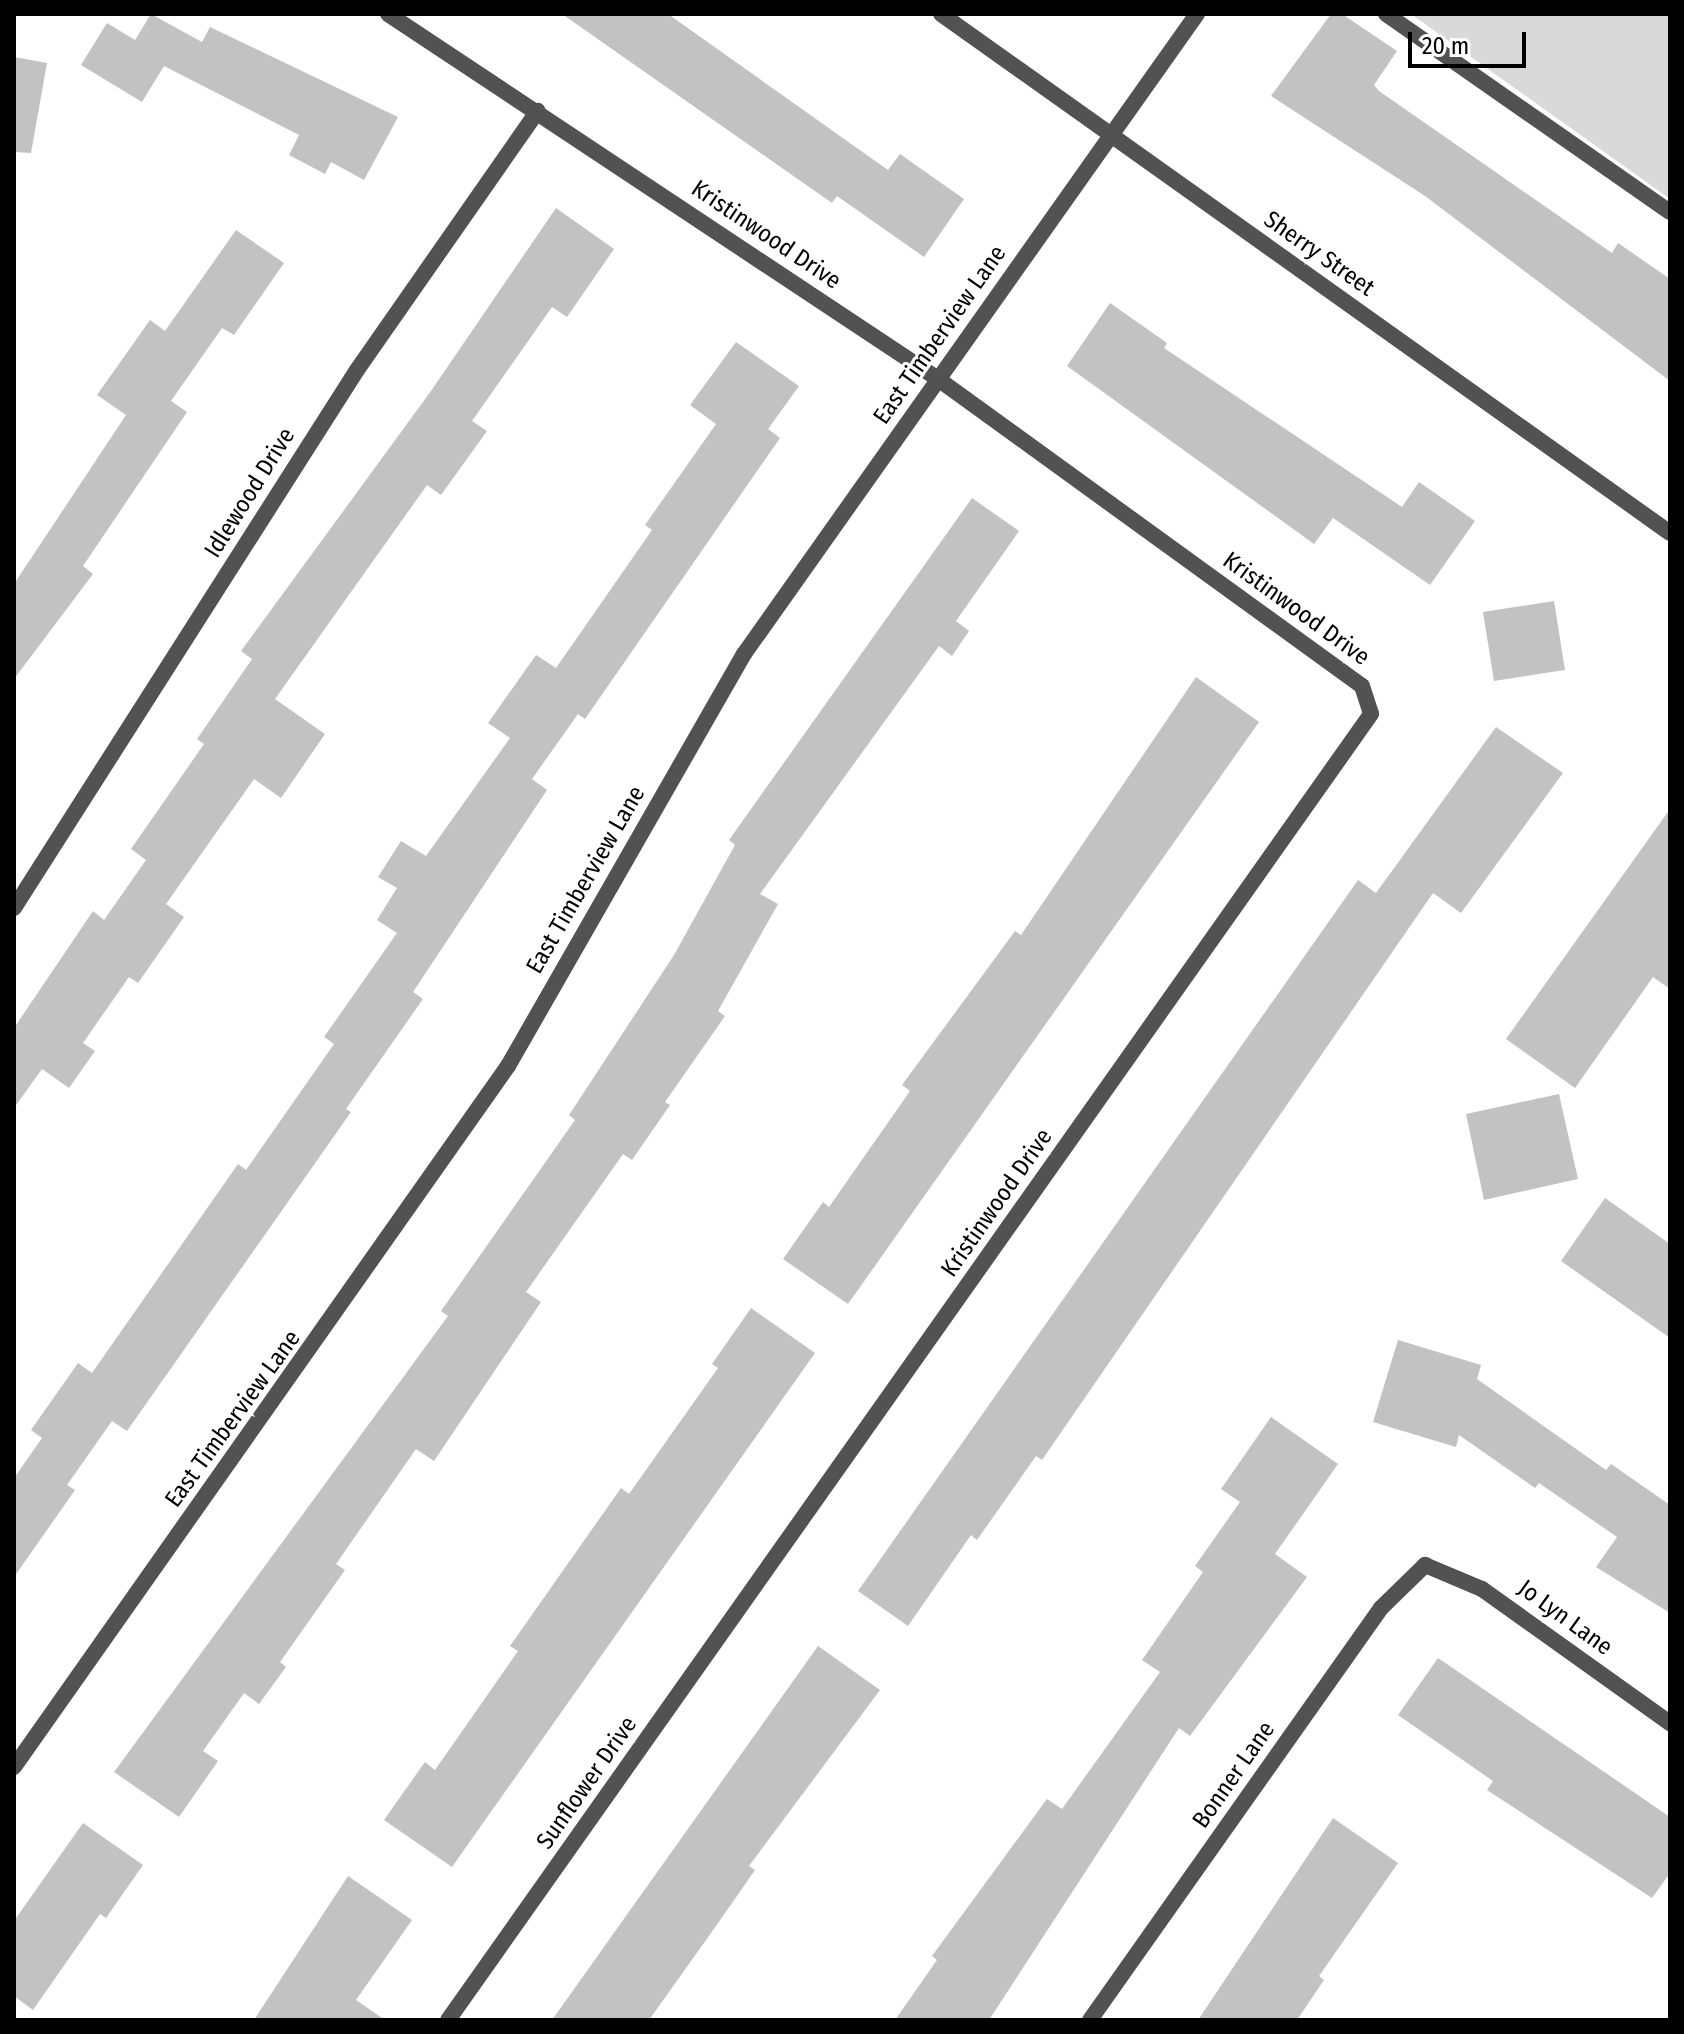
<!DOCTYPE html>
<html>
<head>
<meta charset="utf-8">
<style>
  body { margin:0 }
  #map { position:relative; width:1684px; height:2034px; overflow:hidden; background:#fff; font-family:"Fira Sans Condensed",sans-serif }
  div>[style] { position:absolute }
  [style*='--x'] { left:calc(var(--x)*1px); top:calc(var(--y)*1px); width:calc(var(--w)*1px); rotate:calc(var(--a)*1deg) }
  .green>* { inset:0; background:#d9d9d9 }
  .building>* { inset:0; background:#c2c2c2 }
  .service>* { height:16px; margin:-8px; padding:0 8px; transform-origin:8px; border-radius:8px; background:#525252 }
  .minor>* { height:16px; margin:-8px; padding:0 8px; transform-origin:8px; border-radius:8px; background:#525252 }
  .tertiary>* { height:16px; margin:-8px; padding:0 8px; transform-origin:8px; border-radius:8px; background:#525252 }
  span { translate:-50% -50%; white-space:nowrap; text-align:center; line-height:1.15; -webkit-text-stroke:6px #fff; paint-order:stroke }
  .street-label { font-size:24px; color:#000 }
  .frame { position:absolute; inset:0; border:16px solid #000; pointer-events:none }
  .scale { position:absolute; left:1408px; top:32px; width:118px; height:36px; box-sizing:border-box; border:4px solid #000; border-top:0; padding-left:10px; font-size:24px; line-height:28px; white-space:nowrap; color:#000; -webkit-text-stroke:6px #fff; paint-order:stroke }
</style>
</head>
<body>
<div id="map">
  <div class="green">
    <div style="clip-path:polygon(1411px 14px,1670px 14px,1670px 199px)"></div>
  </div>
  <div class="building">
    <div style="clip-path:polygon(151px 14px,202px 42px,210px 27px,398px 117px,364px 180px,331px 162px,325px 174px,289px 155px,299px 135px,164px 66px,142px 102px,81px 65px,107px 23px,135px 40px)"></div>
    <div style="clip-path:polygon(562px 14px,668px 14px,888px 170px,900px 154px,964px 199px,924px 257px,837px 196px,832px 203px)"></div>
    <div style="clip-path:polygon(1331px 14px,1342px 14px,1397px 51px,1374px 85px,1379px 91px,1612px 253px,1618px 243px,1670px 279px,1670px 381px,1425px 196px,1271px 96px)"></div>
    <div style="clip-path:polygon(14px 57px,47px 63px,31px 153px,14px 152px)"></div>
    <div style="clip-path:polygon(556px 208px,614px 249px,567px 317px,552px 307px,472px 421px,487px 431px,441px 495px,427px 485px,275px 699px,325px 734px,281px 798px,254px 779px,166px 904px,184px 917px,138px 983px,129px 977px,83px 1043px,95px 1051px,69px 1088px,42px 1069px,14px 1108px,14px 1028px,93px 911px,104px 920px,146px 860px,131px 849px,204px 744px,197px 739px,252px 659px,241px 651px,431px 391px)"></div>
    <div style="clip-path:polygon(236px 230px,284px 263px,234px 335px,222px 328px,171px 401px,187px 412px,83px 566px,93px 574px,14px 679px,14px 584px,126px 415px,97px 395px,150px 320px,165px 331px)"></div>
    <div style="clip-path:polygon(1110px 303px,1167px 343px,1164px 348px,1402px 507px,1419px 482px,1475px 521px,1430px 585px,1333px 518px,1314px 544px,1067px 366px)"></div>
    <div style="clip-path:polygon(736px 342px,799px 386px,768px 429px,780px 438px,585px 719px,578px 714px,532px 779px,547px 790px,413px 992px,423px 999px,346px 1109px,351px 1112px,127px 1431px,112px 1421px,67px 1485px,75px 1490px,14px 1577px,14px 1478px,42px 1438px,31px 1430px,78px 1363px,92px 1373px,238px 1164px,246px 1170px,334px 1044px,324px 1037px,397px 933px,377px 920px,397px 888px,378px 877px,401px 841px,426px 856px,510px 738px,488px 723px,536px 655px,556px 668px,652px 530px,645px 525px,716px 424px,690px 405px)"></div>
    <div style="clip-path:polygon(972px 498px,1019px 531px,956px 621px,969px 631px,952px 656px,939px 646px,760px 894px,778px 904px,718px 1011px,725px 1016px,665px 1102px,670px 1105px,632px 1160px,623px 1154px,526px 1292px,541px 1302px,434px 1461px,416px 1449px,336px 1564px,345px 1570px,280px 1662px,286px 1667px,259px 1704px,244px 1693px,203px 1751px,218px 1761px,179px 1817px,114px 1772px,448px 1316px,441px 1311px,575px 1120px,569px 1115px,674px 955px,735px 845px,729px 840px)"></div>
    <div style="clip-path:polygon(1554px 601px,1565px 670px,1494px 681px,1483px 612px)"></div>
    <div style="clip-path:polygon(1196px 677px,1259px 722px,848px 1304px,783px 1259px,823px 1202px,829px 1207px,910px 1091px,902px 1085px,1015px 931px,1021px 935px)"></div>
    <div style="clip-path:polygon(1496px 727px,1563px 773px,1461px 913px,1433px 893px,1042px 1460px,1036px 1456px,977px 1540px,971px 1535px,908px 1626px,858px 1591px,1358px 880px,1376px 893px)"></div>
    <div style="clip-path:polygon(1670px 809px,1670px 989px,1653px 977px,1575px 1088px,1506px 1039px)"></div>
    <div style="clip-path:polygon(1559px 1094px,1578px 1179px,1484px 1200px,1466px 1114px)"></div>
    <div style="clip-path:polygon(1605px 1198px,1670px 1244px,1670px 1338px,1561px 1261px)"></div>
    <div style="clip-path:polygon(751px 1308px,815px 1353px,452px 1867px,384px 1820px,425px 1762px,435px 1770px,518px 1651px,510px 1646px,621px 1488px,629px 1494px,718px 1368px,712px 1364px)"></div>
    <div style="clip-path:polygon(1398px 1340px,1481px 1365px,1477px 1379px,1606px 1470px,1611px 1464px,1670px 1505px,1670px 1613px,1596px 1567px,1617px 1537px,1539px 1483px,1535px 1488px,1459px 1435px,1456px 1447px,1373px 1422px)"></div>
    <div style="clip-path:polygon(1271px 1417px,1338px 1464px,1275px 1554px,1307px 1577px,1190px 1736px,1179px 1728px,989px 2020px,895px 2020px,937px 1960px,932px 1956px,1047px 1799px,1062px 1809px,1160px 1672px,1142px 1660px,1203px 1572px,1195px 1566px,1240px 1502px,1221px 1489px)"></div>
    <div style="clip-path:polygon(818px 1646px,880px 1690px,749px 1866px,755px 1870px,716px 1926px,649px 2020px,552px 2020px)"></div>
    <div style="clip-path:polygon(1438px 1658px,1670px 1817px,1670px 1873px,1652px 1898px,1487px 1790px,1493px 1781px,1398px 1715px)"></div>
    <div style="clip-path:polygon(1333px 1818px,1398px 1863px,1319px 1976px,1324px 1980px,1297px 2020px,1198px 2020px)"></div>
    <div style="clip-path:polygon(83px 1823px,143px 1865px,106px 1918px,100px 1914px,33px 2010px,14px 1996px,14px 1921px)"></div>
    <div style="clip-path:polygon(348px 1876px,412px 1920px,356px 2000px,385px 2020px,254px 2020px)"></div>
  </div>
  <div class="service">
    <div style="--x:1386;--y:14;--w:346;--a:34.9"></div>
  </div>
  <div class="minor">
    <div style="--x:388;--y:14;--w:660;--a:33.57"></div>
    <div style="--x:938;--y:379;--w:523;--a:35.91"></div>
    <div style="--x:1362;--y:686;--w:29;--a:72"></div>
    <div style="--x:1371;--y:714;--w:1599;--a:125.25"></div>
    <div style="--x:1111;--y:135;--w:686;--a:35.45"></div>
    <div style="--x:14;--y:908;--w:638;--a:-57.48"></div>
    <div style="--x:357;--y:370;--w:316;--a:-55.1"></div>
    <div style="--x:1090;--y:2020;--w:504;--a:-54.77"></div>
    <div style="--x:1381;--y:1608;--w:62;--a:-44.3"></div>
    <div style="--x:1425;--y:1565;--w:62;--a:22.8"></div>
    <div style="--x:1482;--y:1589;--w:231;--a:35.5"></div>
  </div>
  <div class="tertiary">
    <div style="--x:941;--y:14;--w:209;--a:35.4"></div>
    <div style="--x:14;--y:1767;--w:858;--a:-54.83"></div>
    <div style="--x:508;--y:1066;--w:475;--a:-60.2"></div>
    <div style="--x:744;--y:654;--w:784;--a:-54.71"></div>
  </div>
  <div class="street-label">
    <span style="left:766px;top:235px;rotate:34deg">Kristinwood Drive</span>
    <span style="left:1319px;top:254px;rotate:35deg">Sherry Street</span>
    <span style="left:940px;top:335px;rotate:-55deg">East Timberview Lane</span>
    <span style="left:250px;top:493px;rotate:-58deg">Idlewood Drive</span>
    <span style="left:1296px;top:609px;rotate:36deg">Kristinwood Drive</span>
    <span style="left:586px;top:880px;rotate:-60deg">East Timberview Lane</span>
    <span style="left:997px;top:1203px;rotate:-55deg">Kristinwood Drive</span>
    <span style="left:233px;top:1419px;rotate:-54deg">East Timberview Lane</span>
    <span style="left:1565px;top:1618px;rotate:36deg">Jo Lyn Lane</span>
    <span style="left:1234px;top:1775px;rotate:-55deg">Bonner Lane</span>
    <span style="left:587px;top:1783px;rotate:-55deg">Sunflower Drive</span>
  </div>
  <div class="frame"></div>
  <div class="scale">20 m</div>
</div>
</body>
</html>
